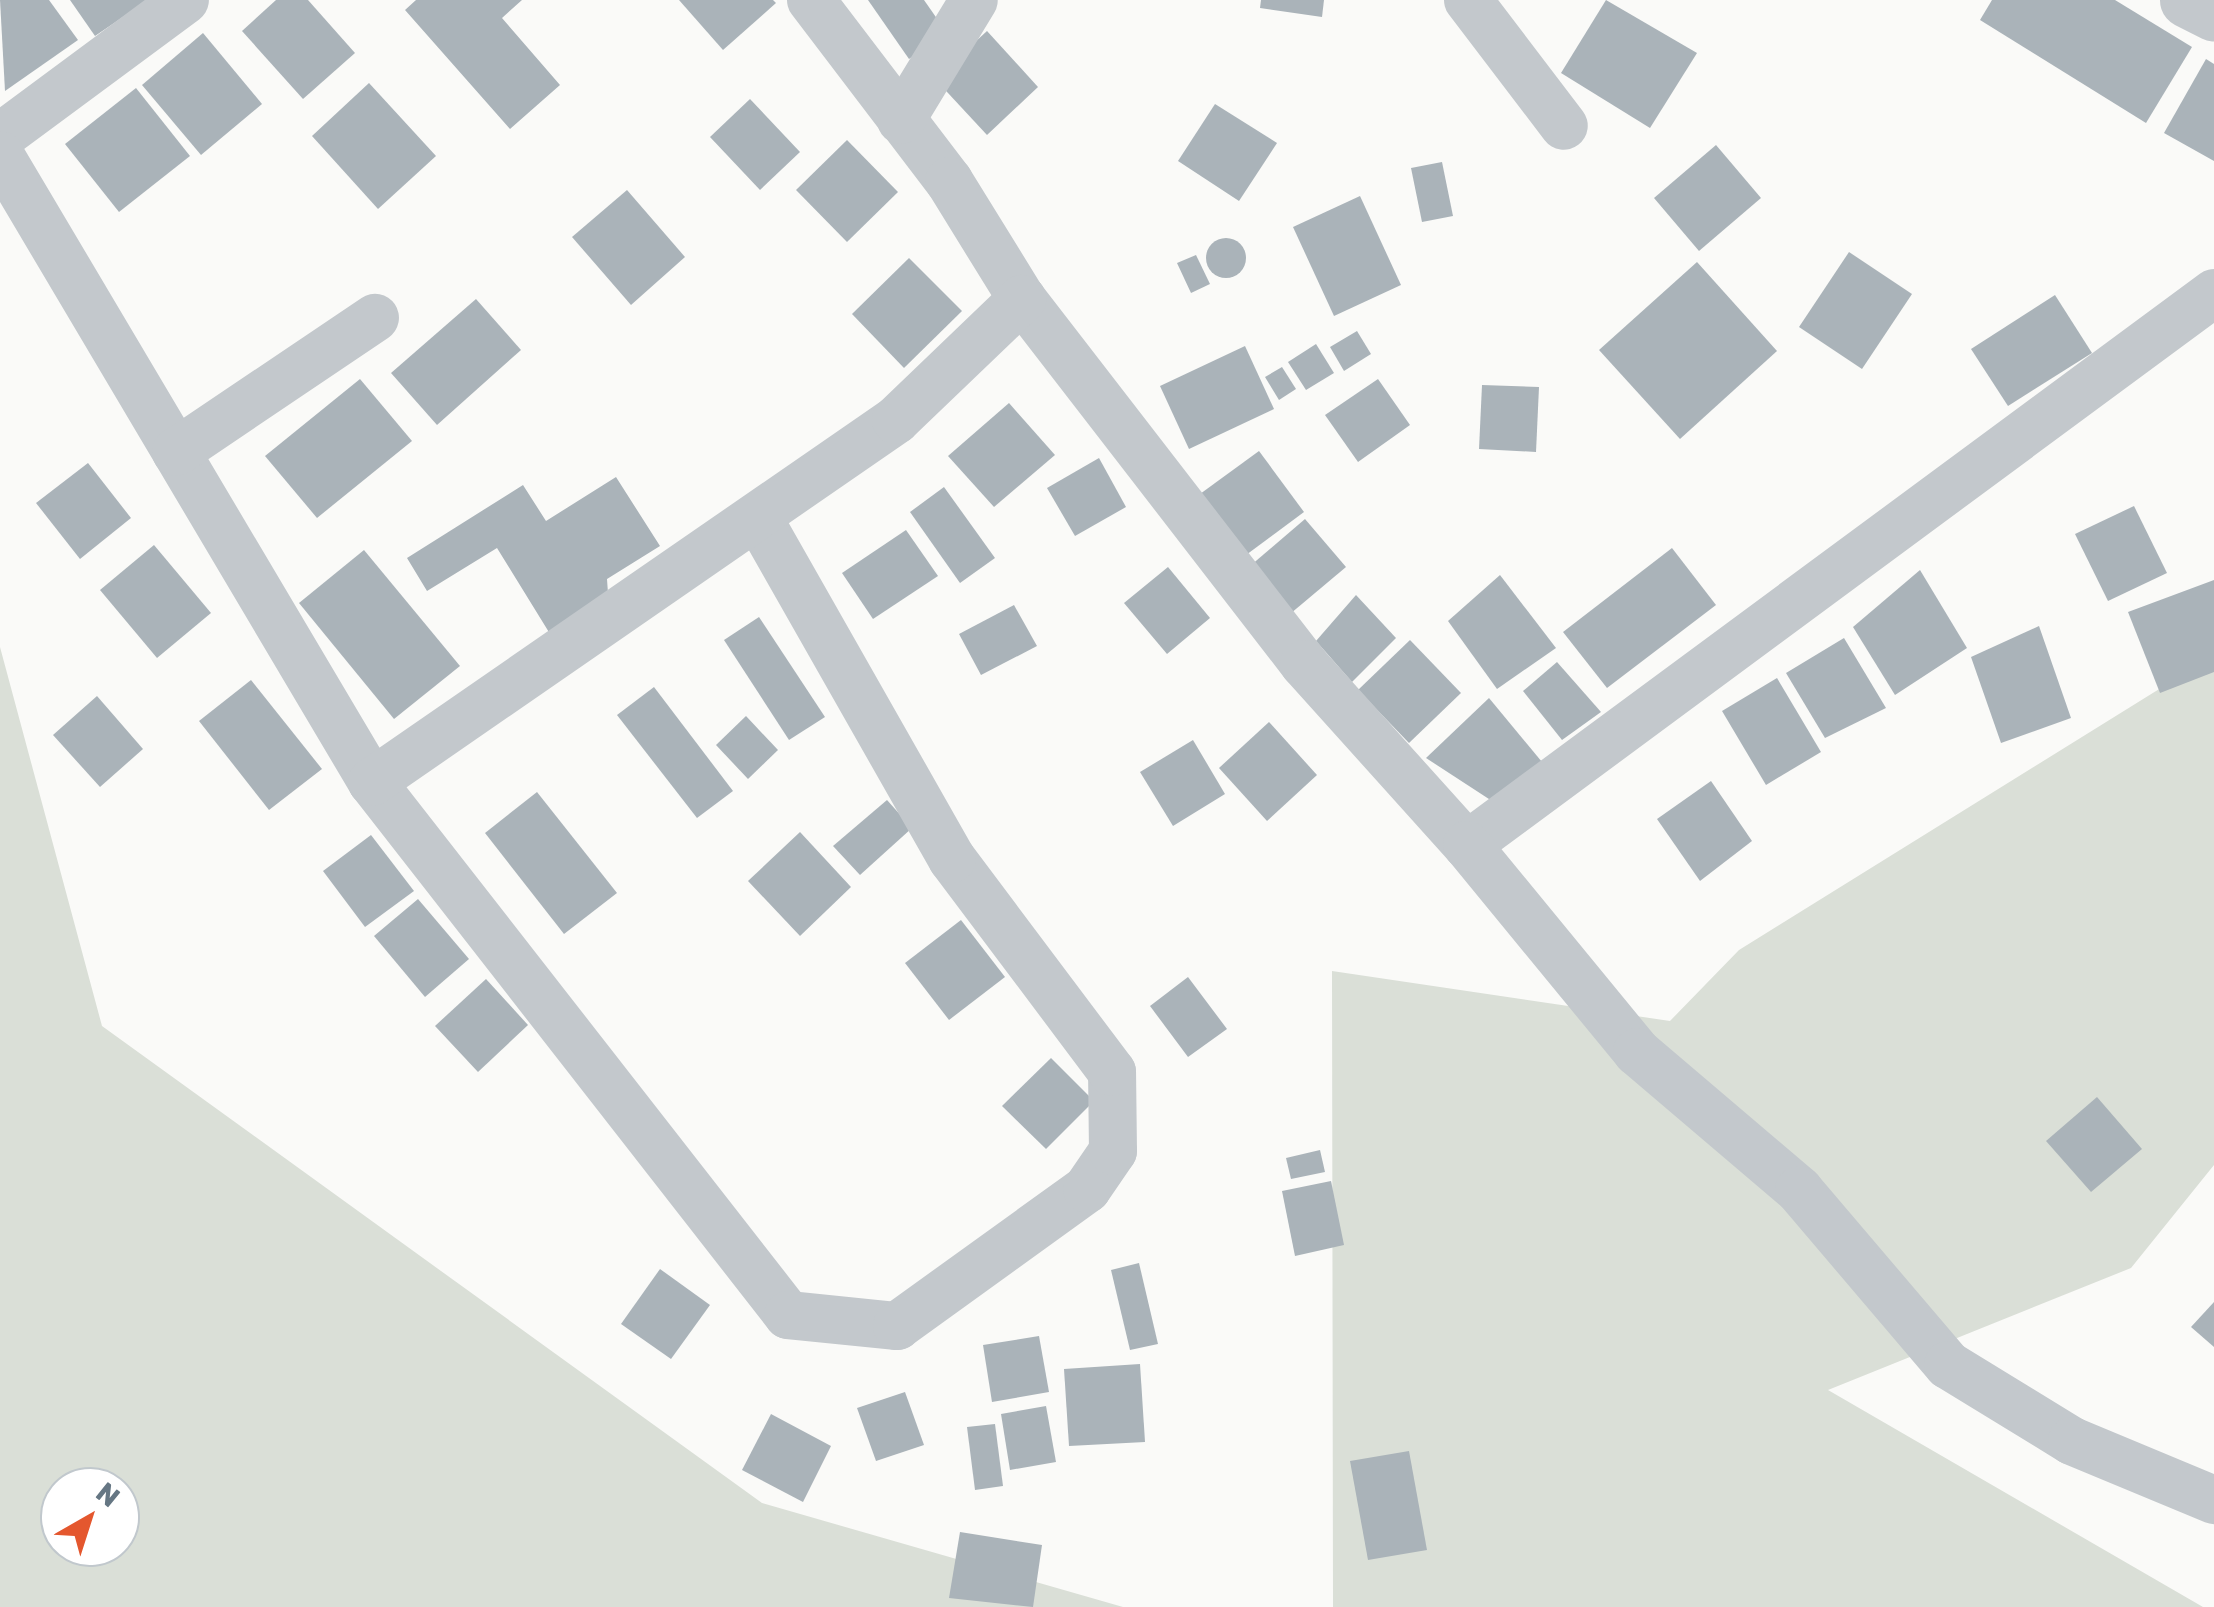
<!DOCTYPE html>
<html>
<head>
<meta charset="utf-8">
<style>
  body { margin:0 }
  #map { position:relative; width:2214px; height:1607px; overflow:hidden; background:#fafaf8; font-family:Rubik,sans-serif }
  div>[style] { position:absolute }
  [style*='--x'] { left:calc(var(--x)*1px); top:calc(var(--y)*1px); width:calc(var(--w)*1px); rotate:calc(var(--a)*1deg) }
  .green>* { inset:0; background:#dadfd7 }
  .building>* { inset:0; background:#aab3b9 }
  .round { border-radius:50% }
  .minor>* { height:48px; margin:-24px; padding:0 24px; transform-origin:24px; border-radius:24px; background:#c3c8cc }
  .tertiary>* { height:55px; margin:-27.5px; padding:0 27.5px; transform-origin:27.5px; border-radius:27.5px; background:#c3c8cc }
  span { translate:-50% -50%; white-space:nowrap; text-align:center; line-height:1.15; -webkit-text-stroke:10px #fff; paint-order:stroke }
  .north { position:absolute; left:40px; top:1467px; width:100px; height:100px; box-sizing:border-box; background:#fff; border:2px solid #c1c8cd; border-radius:50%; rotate:39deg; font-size:28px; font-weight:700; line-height:40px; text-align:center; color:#657683 }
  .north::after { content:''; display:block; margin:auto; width:35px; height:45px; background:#e4572e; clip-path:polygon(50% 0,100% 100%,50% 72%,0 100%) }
</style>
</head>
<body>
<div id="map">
  <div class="green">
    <div style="clip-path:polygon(evenodd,0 647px,102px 1026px,762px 1503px,1123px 1607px,0 1607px,0 647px,60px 1487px,120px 1487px,120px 1547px,60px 1547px,60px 1487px)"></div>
    <div style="clip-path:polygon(2214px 655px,2214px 1165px,2131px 1268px,1828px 1390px,2203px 1607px,1333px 1607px,1332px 971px,1670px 1021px,1739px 950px)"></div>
  </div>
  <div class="building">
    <div style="clip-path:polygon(0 0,49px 0,78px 40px,5px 91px)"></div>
    <div style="clip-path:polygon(70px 0,148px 0,95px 36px)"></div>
    <div style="clip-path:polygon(276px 0,308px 0,355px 53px,303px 99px,242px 31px)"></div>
    <div style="clip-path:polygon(416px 0,522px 0,502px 18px,560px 85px,510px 129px,405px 10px)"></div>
    <div style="clip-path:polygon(679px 0,773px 0,776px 3px,723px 50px)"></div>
    <div style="clip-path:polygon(868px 0,924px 0,947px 33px,909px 59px)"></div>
    <div style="clip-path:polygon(1261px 0,1324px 0,1322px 17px,1260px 8px)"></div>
    <div style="clip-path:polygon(1606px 0,1697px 53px,1650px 128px,1561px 73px)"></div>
    <div style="clip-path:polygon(1992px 0,2115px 0,2192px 47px,2146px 123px,1980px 20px)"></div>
    <div style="clip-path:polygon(987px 31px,1038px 87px,987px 135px,935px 79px)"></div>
    <div style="clip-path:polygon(203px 33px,262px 104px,201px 155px,142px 85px)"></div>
    <div style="clip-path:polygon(2206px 59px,2214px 64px,2214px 161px,2164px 133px)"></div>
    <div style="clip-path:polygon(369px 83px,436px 156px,378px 209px,312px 136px)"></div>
    <div style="clip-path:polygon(136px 88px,190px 156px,119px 212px,65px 144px)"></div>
    <div style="clip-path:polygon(750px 99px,800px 152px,760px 190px,710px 137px)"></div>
    <div style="clip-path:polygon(1215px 104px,1277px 143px,1239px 201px,1178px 161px)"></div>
    <div style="clip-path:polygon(847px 140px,898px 192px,847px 242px,796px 190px)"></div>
    <div style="clip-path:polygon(1716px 145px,1761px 198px,1699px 251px,1654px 198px)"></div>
    <div style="clip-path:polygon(1442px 162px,1453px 216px,1422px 222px,1411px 168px)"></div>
    <div style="clip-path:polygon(627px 190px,685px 257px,631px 305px,572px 237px)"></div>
    <div style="clip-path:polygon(1360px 196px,1401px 285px,1334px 316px,1293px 227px)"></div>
    <div class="round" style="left:1206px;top:238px;width:40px;height:40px"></div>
    <div style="clip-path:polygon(1849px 252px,1912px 294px,1862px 369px,1799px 327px)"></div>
    <div style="clip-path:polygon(1196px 255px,1210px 284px,1191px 293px,1177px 263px)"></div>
    <div style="clip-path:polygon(909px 258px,962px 311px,904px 368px,852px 314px)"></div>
    <div style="clip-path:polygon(1697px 262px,1777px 351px,1680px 439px,1599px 350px)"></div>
    <div style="clip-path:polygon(2055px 295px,2092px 353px,2008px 406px,1971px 349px)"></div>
    <div style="clip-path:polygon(476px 299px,521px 350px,437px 425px,391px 373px)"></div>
    <div style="clip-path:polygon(1357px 331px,1371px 354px,1344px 371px,1330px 347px)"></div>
    <div style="clip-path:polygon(1316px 344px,1334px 373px,1306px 390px,1288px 362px)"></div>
    <div style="clip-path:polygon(1245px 346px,1274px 409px,1189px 449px,1160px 386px)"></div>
    <div style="clip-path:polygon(1282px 367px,1296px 389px,1279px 400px,1265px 377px)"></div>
    <div style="clip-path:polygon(360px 379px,412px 441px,317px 518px,265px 456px)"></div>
    <div style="clip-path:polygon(1378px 379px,1410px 425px,1358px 462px,1325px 415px)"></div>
    <div style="clip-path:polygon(1482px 385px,1539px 387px,1536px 452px,1479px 449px)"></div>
    <div style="clip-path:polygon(1009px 403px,1055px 455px,994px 507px,948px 456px)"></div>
    <div style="clip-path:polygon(1259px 451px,1304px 512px,1246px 555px,1200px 494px)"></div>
    <div style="clip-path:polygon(1099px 458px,1126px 507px,1075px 536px,1047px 488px)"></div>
    <div style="clip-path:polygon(88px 463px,131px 518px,80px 559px,36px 503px)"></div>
    <div style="clip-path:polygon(616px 477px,660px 546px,607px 579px,609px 608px,555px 642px,497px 548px,427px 591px,407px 558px,523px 485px,546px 521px)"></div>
    <div style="clip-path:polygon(944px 487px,995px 558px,960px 583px,910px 512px)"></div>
    <div style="clip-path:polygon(2134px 506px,2167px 573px,2108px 601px,2075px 534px)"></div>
    <div style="clip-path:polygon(1305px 519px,1346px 567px,1290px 614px,1250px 566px)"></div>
    <div style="clip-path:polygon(906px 530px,938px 576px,873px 619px,842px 573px)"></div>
    <div style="clip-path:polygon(154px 545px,211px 613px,157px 658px,100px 590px)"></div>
    <div style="clip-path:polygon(1672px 548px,1716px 605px,1607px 688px,1563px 632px)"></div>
    <div style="clip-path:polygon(364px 550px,460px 666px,394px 719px,299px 603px)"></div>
    <div style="clip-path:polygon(1168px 567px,1210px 618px,1167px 654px,1124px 603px)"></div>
    <div style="clip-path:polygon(1920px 570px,1967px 648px,1895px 695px,1853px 627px)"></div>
    <div style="clip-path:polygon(1500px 575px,1556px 648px,1497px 689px,1448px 621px)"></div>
    <div style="clip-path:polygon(2214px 580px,2214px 672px,2160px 693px,2128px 612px)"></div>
    <div style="clip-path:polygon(1356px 595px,1396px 638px,1352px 682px,1316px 641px)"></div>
    <div style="clip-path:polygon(1014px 605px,1037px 646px,981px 675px,959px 634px)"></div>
    <div style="clip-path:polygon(759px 617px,825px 717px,789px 740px,724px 640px)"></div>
    <div style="clip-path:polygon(2039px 626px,2071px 718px,2001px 743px,1971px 657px)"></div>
    <div style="clip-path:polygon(1844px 638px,1886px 708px,1825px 738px,1786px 673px)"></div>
    <div style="clip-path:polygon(1410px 640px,1461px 693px,1409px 743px,1358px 690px)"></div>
    <div style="clip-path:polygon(1557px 662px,1601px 712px,1562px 740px,1523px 691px)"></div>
    <div style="clip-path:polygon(1777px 678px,1821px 752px,1766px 785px,1722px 711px)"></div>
    <div style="clip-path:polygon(251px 680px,322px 769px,269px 810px,199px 721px)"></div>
    <div style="clip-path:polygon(654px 687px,733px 791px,697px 818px,617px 715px)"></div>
    <div style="clip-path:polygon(97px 696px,143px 749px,100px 787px,53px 735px)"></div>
    <div style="clip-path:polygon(1489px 698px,1542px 762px,1492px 801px,1426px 758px)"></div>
    <div style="clip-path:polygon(746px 716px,778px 750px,748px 779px,716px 745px)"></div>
    <div style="clip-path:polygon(1269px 722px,1317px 775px,1267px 821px,1219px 768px)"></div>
    <div style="clip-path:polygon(1193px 740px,1225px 794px,1173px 826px,1140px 772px)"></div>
    <div style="clip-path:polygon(1711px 781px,1752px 841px,1700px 881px,1657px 819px)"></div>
    <div style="clip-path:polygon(537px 792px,617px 893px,564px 934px,485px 833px)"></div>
    <div style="clip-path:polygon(887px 800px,912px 828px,860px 875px,833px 846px)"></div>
    <div style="clip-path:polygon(800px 832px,851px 887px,800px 936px,748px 881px)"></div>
    <div style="clip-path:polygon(371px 835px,414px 891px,365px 927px,323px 871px)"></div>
    <div style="clip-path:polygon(418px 899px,469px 959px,425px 997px,374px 936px)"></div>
    <div style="clip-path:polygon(961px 920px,1005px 977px,949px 1020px,905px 963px)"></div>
    <div style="clip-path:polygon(1188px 977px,1227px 1029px,1188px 1057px,1150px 1006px)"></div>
    <div style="clip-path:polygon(486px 979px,528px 1025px,478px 1072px,435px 1026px)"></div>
    <div style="clip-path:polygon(1051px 1058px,1094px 1101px,1046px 1149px,1002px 1106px)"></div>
    <div style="clip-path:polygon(2097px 1097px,2142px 1149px,2091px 1192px,2046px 1141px)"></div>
    <div style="clip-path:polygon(1320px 1150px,1325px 1172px,1291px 1179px,1286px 1158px)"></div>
    <div style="clip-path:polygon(1331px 1181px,1344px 1245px,1295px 1256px,1282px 1191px)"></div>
    <div style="clip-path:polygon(1139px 1263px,1158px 1344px,1130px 1350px,1111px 1270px)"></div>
    <div style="clip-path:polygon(660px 1269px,710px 1305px,671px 1359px,621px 1324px)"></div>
    <div style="clip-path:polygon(2214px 1302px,2214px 1347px,2191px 1327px)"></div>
    <div style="clip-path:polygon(1039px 1336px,1049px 1392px,992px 1402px,983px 1345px)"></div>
    <div style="clip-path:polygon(1140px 1364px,1145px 1442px,1069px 1446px,1064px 1369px)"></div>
    <div style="clip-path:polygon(905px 1392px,924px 1445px,876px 1461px,857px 1408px)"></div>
    <div style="clip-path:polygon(1046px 1406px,1056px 1462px,1010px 1470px,1001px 1414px)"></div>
    <div style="clip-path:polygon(771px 1414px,831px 1446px,803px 1502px,742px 1470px)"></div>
    <div style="clip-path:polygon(995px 1424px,1003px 1486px,975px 1490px,967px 1427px)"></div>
    <div style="clip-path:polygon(1409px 1451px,1427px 1550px,1368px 1560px,1350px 1461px)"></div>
    <div style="clip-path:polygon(960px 1532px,1042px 1545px,1033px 1607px,949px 1598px)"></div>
  </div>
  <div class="minor">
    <div style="--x:811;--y:0;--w:228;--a:52.7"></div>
    <div style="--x:949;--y:181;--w:139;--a:58.3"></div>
    <div style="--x:1022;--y:299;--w:461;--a:52.3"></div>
    <div style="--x:1304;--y:664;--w:244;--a:48"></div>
    <div style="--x:1467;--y:845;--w:929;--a:-36.46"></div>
    <div style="--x:1468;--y:0;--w:158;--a:52.7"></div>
    <div style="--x:901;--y:120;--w:140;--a:-58.7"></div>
    <div style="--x:0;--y:137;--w:230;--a:-36.5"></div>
    <div style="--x:0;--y:155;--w:729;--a:59.32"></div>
    <div style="--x:372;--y:782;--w:676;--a:52.03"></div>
    <div style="--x:788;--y:1315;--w:110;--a:5.8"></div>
    <div style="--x:897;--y:1326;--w:234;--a:-35.8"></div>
    <div style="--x:1087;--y:1189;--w:46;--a:-55.6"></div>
    <div style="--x:1113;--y:1151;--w:79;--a:-90.7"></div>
    <div style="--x:1112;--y:1072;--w:266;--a:-126.9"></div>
    <div style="--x:952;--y:859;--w:391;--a:-119.6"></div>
    <div style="--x:176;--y:452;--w:240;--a:-34"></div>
    <div style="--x:372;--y:782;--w:637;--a:-34.64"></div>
    <div style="--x:896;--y:420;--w:175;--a:-43.8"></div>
    <div style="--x:1467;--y:845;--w:268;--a:50.6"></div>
    <div style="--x:1637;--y:1052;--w:213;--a:40.4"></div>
    <div style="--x:1799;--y:1190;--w:230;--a:49.6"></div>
    <div style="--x:1948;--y:1365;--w:145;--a:31.5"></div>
    <div style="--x:2072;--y:1441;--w:154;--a:22.6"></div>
  </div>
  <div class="tertiary">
    <div style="--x:2187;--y:0;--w:30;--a:27"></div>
  </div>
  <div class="north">N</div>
</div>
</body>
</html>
